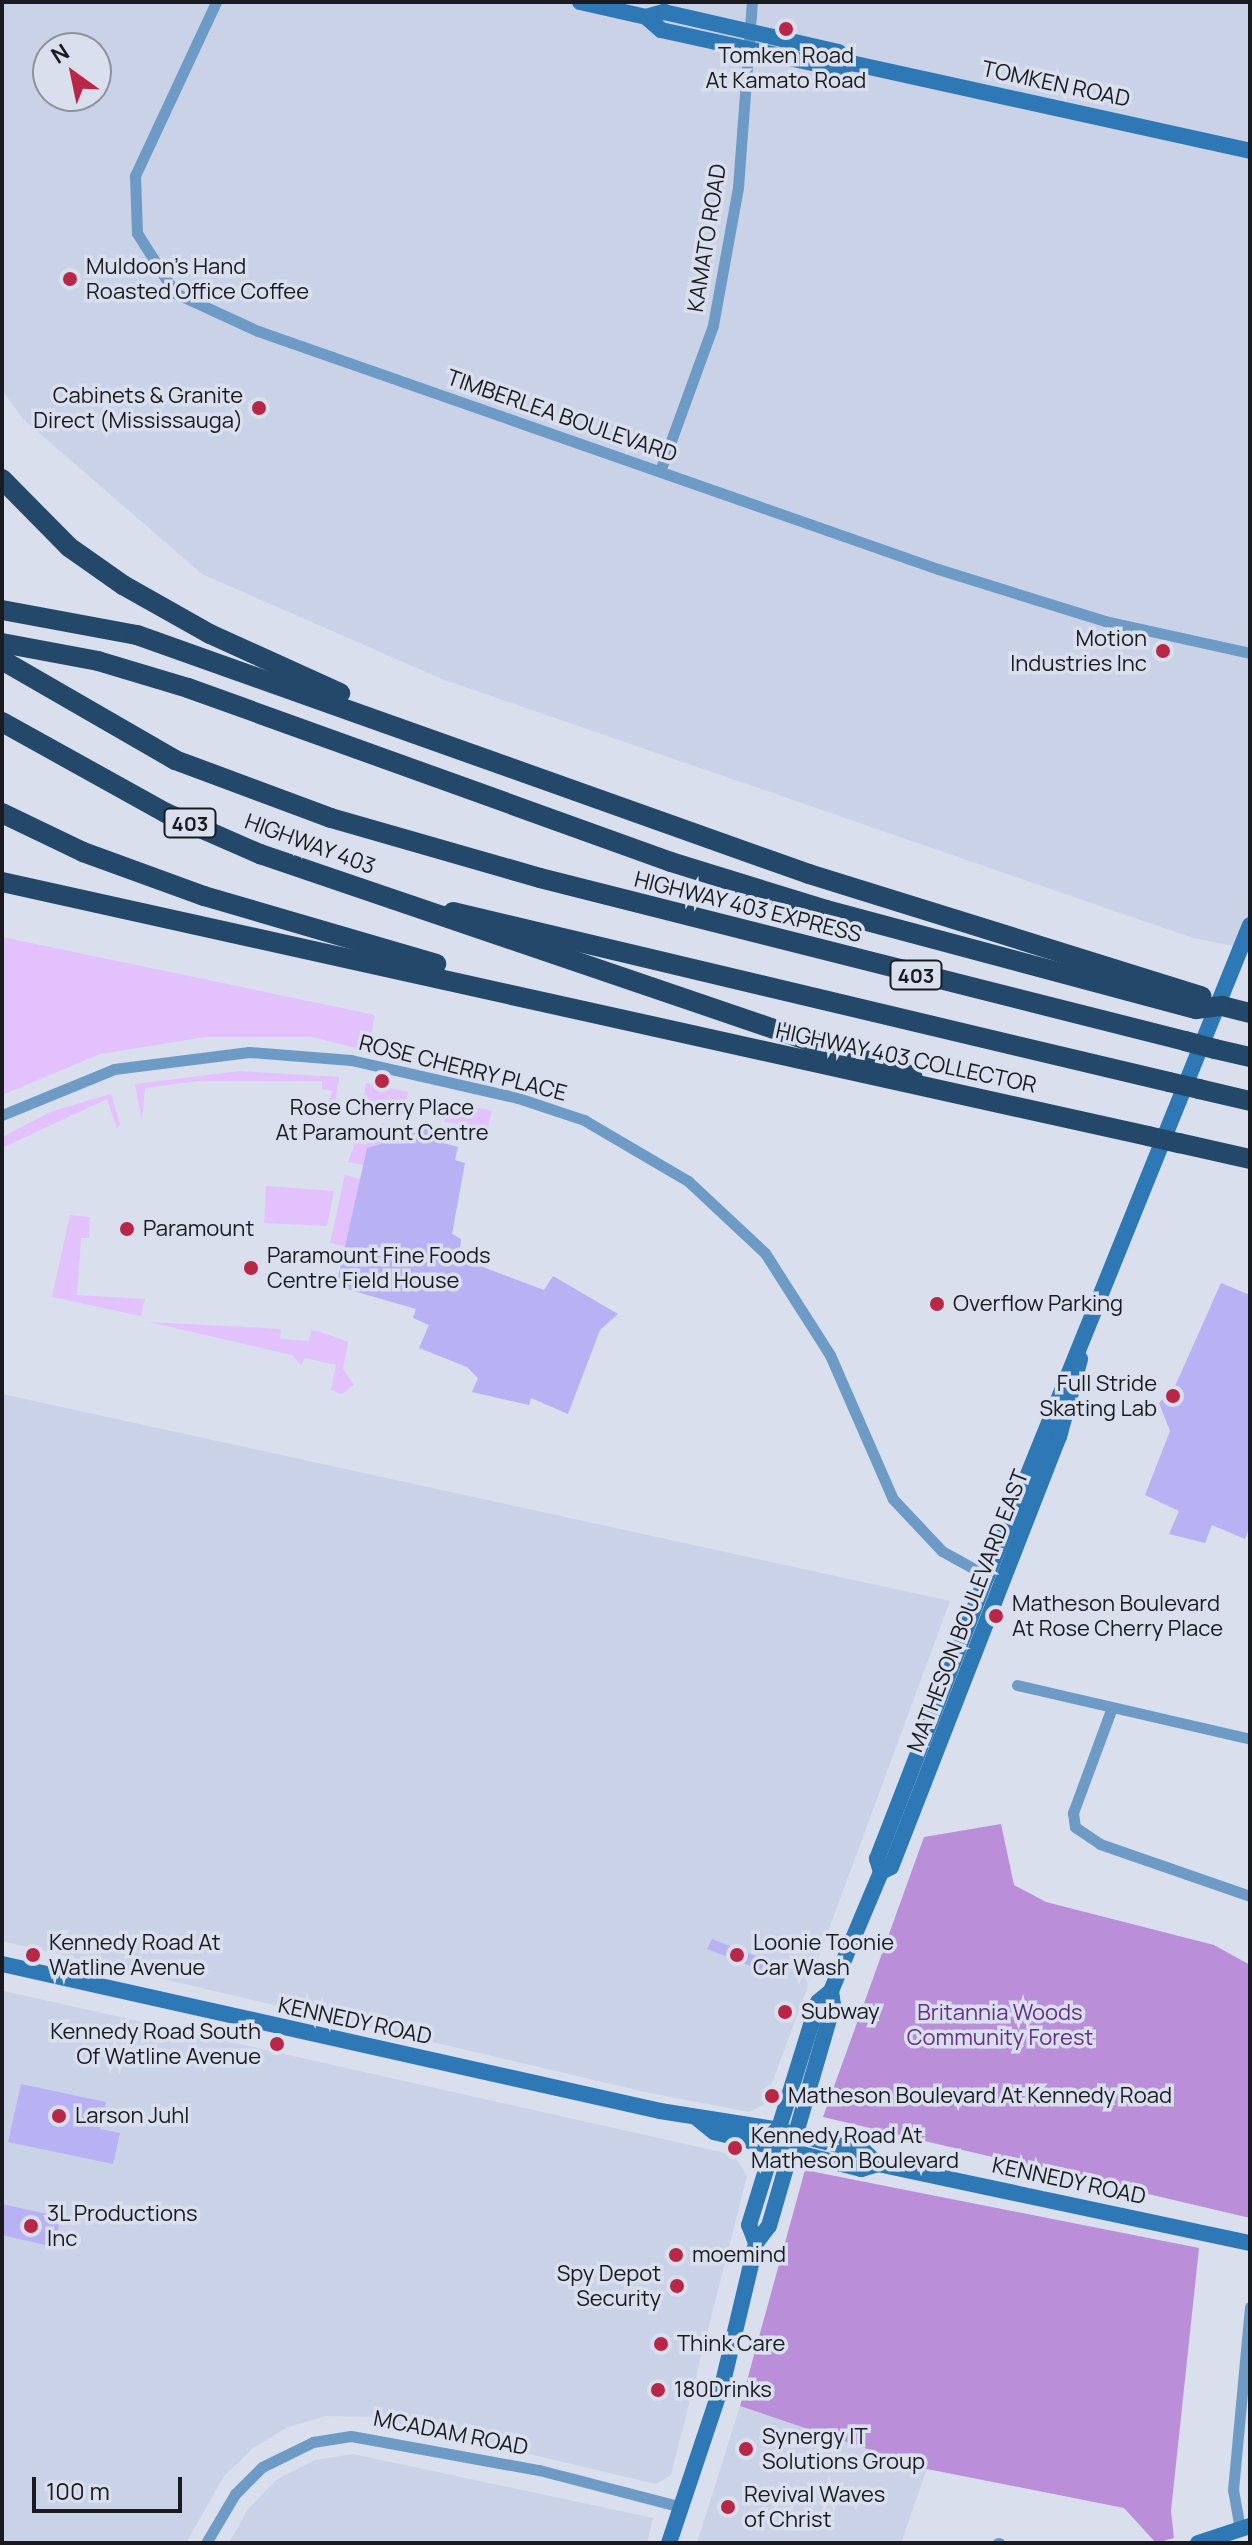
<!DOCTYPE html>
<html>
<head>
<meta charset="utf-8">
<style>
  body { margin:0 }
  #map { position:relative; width:1252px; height:2545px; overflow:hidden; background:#d9dfed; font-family:Manrope,sans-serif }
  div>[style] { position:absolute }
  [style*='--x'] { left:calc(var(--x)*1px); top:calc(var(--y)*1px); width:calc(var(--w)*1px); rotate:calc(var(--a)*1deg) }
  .built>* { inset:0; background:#cad2e7 }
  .green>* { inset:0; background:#e3c1fc }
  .forest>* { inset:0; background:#ba8ed9 }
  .building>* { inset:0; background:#b8b1f3 }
  .street>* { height:11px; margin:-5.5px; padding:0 5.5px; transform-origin:5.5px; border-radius:5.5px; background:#6e9bc5 }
  .secondary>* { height:16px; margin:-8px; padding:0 8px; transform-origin:8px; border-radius:8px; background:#2d78b5 }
  .highway>* { height:20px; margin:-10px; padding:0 10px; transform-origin:10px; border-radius:10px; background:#234869 }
  .highway-bridge>* { height:20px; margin:-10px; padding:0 10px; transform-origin:10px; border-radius:10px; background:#234869 }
  .dots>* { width:22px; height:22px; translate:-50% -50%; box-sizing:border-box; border:4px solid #d9dfed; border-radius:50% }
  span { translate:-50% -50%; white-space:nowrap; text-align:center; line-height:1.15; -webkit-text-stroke:7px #d9dfed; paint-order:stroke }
  .shield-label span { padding:2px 6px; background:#d9dfed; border:2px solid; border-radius:6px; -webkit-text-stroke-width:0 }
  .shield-label { font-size:20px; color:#191b20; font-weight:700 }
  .poi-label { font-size:22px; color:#191b20 }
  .left { translate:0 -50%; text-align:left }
  .right { translate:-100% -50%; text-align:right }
  .street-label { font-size:22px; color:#191b20 }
  .park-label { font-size:22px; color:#662e87 }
  .frame { position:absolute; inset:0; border:4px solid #191b20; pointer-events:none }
  .north { position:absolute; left:32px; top:32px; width:80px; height:80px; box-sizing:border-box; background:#d9dfed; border:2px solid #8c919b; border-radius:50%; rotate:327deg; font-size:22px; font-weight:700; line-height:32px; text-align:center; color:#191b20 }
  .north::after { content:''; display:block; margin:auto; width:28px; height:36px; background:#b82748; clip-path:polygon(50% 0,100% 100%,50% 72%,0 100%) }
  .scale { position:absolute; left:32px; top:2477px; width:150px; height:36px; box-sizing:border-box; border:4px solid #191b20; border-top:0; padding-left:10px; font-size:24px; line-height:28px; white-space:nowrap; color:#191b20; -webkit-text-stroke:6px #d9dfed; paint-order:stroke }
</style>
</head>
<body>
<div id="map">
  <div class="built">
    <div style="clip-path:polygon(evenodd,2px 2px,1250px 2px,1250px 949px,1193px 938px,442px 679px,202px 574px,23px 419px,2px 390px,2px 2px,48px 48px,96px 48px,96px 96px,48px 96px,48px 48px)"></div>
    <div style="clip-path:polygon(2px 1394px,950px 1601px,764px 2105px,749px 2112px,645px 2092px,2px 1941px)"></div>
    <div style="clip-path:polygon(4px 1991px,734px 2155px,747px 2176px,671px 2475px,656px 2484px,373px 2417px,326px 2416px,288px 2427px,253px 2448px,224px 2476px,186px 2543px,2px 2543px)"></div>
    <div style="clip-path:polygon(740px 2406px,927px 2469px,901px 2543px,697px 2543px)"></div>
    <div style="clip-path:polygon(353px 2454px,653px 2518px,647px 2543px,229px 2543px,248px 2509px,277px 2479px,315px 2460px)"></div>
  </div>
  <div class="green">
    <div style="clip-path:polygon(2px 937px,375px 1015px,368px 1051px,312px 1037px,205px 1037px,100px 1054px,2px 1095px)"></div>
    <div style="clip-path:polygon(239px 1071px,339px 1077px,334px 1111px,323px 1113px,333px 1091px,322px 1089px,322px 1081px,198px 1081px,145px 1088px,142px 1121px,135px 1084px)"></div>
    <div style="clip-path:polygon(366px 1083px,408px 1092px,404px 1114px,363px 1104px)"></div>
    <div style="clip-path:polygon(111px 1094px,120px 1124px,117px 1129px,107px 1099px,2px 1148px,2px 1137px,50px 1112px)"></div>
    <div style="clip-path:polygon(449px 1101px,492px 1111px,488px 1128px,444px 1122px)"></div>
    <div style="clip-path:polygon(382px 1123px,401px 1128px,399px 1133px,385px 1130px,381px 1144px,367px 1149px,363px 1165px,348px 1162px,355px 1143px,363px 1138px,364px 1146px)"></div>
    <div style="clip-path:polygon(345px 1175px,360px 1179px,345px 1246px,330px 1243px)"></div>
    <div style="clip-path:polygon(266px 1186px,334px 1191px,327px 1226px,264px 1223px)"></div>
    <div style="clip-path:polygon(70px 1215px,90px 1217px,89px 1238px,81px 1238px,77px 1295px,145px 1299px,141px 1316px,52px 1297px)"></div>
    <div style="clip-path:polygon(149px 1322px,281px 1329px,280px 1339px,309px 1341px,311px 1331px,318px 1331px,348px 1342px,343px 1369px,354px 1385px,342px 1394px,331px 1390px,336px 1365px,305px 1358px,301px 1365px,292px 1355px)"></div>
  </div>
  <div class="forest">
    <div style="clip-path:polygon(1001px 1824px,1014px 1885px,1046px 1902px,1214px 1945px,1250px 1965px,1250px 2218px,823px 2117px,924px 1837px)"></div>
    <div style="clip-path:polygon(805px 2170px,1199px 2248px,1171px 2511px,1174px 2538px,1156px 2543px,1124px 2508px,927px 2469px,740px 2406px)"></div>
  </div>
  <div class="building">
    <div style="clip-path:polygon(403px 1123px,446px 1134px,444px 1143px,458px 1147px,455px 1160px,465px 1163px,452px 1234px,461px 1239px,459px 1258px,544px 1290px,553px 1276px,618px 1314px,600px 1330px,568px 1414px,531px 1398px,529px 1405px,472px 1392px,478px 1378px,467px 1367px,419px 1348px,429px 1325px,413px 1318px,416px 1309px,336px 1286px,367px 1148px,381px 1144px,385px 1130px,400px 1133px)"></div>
    <div style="clip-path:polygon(1221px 1283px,1250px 1295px,1250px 1526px,1245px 1539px,1212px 1525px,1205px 1543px,1169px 1534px,1179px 1511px,1145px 1495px,1170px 1431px,1159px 1403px,1176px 1384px)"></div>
    <div style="clip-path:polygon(712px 1939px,766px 1960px,761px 1970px,707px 1949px)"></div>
    <div style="clip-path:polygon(21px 2084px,106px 2102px,100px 2129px,120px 2133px,113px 2164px,8px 2142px)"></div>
    <div style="clip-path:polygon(2px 2204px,61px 2217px,54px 2247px,2px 2235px)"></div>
  </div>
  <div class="street">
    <div style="--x:216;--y:2;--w:192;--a:115"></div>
    <div style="--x:135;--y:176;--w:57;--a:88"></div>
    <div style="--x:137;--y:233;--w:71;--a:57.7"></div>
    <div style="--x:175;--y:293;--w:91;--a:24.6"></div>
    <div style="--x:258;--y:331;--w:720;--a:19.29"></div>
    <div style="--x:938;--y:569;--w:175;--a:17.3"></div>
    <div style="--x:1105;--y:621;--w:148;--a:12.4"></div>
    <div style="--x:660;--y:471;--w:155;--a:-70"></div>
    <div style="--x:713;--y:325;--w:140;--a:-79.7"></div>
    <div style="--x:738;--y:187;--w:186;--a:-85.7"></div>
    <div style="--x:2;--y:1115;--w:121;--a:-22.3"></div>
    <div style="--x:114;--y:1069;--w:136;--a:-7.2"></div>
    <div style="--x:249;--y:1052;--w:102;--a:4.5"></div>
    <div style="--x:351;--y:1060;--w:171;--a:12.8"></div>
    <div style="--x:518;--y:1098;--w:70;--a:18.4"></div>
    <div style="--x:584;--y:1120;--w:121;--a:30.4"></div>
    <div style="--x:688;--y:1181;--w:105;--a:43.1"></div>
    <div style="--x:765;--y:1253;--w:121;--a:57.5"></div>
    <div style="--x:830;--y:1355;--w:157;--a:66.4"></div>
    <div style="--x:893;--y:1499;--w:71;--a:46.7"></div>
    <div style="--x:942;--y:1551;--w:51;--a:29.1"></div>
    <div style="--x:1017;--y:1685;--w:239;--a:13"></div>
    <div style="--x:1111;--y:1710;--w:110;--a:110.3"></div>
    <div style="--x:1073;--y:1813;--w:14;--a:82"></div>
    <div style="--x:1075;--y:1827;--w:30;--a:34"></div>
    <div style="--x:1100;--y:1844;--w:159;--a:19.1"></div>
    <div style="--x:1240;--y:2529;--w:40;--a:-100"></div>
    <div style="--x:1233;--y:2490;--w:184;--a:-84.7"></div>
    <div style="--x:206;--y:2543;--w:57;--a:-59.4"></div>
    <div style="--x:235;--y:2494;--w:38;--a:-45"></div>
    <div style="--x:262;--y:2467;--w:57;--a:-26.1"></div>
    <div style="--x:313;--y:2442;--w:38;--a:-9"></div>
    <div style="--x:351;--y:2436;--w:191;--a:10.3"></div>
    <div style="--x:539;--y:2470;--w:148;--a:14.5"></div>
    <div style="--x:998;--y:2543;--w:1;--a:0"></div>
  </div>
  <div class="secondary">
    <div style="--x:580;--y:2;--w:68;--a:12.8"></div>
    <div style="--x:646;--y:17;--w:19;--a:-16"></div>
    <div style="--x:664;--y:12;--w:179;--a:12.9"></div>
    <div style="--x:838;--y:52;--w:17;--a:40"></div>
    <div style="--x:851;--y:63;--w:409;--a:12.4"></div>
    <div style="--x:646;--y:17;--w:20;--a:41"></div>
    <div style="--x:661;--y:30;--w:178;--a:12.3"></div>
    <div style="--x:835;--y:68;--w:17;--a:-17"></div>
    <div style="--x:881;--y:1872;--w:14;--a:-107"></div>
    <div style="--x:877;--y:1859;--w:304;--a:-68.8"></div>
    <div style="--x:987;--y:1576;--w:702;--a:-68"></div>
    <div style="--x:2;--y:1964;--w:674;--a:12.59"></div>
    <div style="--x:660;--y:2111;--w:115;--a:9"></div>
    <div style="--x:774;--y:2129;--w:94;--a:14.2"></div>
    <div style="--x:865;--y:2152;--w:18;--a:43"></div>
    <div style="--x:698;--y:2119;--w:21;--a:39"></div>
    <div style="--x:714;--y:2132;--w:152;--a:14.1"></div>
    <div style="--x:861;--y:2169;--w:18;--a:-16"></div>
    <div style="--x:878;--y:2164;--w:380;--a:12"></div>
    <div style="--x:756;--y:2243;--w:19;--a:-111"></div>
    <div style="--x:749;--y:2225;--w:233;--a:-72.8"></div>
    <div style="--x:818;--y:2002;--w:17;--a:-40"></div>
    <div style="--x:831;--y:1991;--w:129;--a:-67.2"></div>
    <div style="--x:881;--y:1872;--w:11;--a:-27"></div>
    <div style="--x:891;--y:1867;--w:462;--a:-68.7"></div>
    <div style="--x:1059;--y:1437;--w:81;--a:-74.9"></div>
    <div style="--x:669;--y:2543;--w:170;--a:-71.5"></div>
    <div style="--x:723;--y:2382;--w:143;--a:-76.6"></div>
    <div style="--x:756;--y:2243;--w:21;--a:-53"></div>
    <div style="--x:769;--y:2226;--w:230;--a:-73.8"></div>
    <div style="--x:833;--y:2005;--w:14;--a:-98"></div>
    <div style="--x:1198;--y:2543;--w:55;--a:-18.1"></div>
  </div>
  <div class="highway">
    <div style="--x:2;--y:479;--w:95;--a:45.4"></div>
    <div style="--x:69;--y:547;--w:66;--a:35.1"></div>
    <div style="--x:123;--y:585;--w:100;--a:29.4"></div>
    <div style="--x:210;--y:634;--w:143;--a:24.4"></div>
    <div style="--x:2;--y:610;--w:137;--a:10.5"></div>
    <div style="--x:137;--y:635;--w:713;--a:19.58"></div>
    <div style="--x:809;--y:874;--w:411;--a:17.3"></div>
    <div style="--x:2;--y:643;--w:98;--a:10.6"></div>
    <div style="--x:98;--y:661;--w:94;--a:16.7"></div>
    <div style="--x:188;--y:688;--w:513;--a:19.81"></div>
    <div style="--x:671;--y:862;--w:162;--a:17.2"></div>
    <div style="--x:826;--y:910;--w:383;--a:15"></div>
    <div style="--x:2;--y:660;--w:200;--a:30"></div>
    <div style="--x:175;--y:760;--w:166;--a:20.4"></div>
    <div style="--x:331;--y:818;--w:217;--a:16"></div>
    <div style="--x:540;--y:878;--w:665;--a:14.18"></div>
    <div style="--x:2;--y:722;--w:188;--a:29"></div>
    <div style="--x:166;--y:813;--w:103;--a:23.6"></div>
    <div style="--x:260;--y:854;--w:689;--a:18.8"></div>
    <div style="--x:2;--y:813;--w:90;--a:25.7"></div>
    <div style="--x:83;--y:852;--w:129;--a:20"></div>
    <div style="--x:204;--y:896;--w:242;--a:16.3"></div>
    <div style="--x:2;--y:882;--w:1174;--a:12.5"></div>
    <div style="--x:453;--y:912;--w:736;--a:13.36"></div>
    <div style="--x:1222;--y:1006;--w:29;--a:14"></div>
    <div style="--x:1215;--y:1049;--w:36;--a:13"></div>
    <div style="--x:1199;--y:1089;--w:52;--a:13.2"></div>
    <div style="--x:1179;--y:1143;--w:73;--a:12.7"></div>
  </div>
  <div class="highway-bridge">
    <div style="--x:1196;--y:1009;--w:26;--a:-7"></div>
    <div style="--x:1185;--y:1041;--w:31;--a:15"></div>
    <div style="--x:1169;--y:1082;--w:31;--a:13"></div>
    <div style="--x:1148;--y:1136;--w:32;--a:13"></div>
  </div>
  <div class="dots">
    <div style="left:786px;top:29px;background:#b82748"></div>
    <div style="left:70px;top:279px;background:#b82748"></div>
    <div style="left:259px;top:408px;background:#b82748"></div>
    <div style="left:1163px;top:651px;background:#b82748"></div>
    <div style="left:382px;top:1081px;background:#b82748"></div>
    <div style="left:127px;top:1229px;background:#b82748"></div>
    <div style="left:251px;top:1268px;background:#b82748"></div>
    <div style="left:937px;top:1304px;background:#b82748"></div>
    <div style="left:1173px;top:1396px;background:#b82748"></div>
    <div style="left:996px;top:1616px;background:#b82748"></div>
    <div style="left:33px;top:1955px;background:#b82748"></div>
    <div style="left:737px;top:1955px;background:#b82748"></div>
    <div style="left:785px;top:2012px;background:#b82748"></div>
    <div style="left:277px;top:2044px;background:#b82748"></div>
    <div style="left:772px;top:2096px;background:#b82748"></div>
    <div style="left:59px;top:2116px;background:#b82748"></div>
    <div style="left:735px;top:2148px;background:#b82748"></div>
    <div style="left:31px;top:2226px;background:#b82748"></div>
    <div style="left:676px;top:2255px;background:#b82748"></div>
    <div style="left:677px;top:2286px;background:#b82748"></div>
    <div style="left:661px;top:2344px;background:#b82748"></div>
    <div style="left:658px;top:2390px;background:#b82748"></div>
    <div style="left:746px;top:2449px;background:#b82748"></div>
    <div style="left:728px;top:2507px;background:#b82748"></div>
  </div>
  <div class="shield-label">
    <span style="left:190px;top:823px">403</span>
    <span style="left:916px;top:975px">403</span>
  </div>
  <div class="poi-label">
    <span style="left:786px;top:68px">Tomken Road<br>At Kamato Road</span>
    <span class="left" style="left:86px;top:279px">Muldoon's Hand<br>Roasted Office Coffee</span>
    <span class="right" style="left:243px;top:408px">Cabinets &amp; Granite<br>Direct (Mississauga)</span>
    <span class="right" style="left:1147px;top:651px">Motion<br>Industries Inc</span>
    <span style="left:382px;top:1120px">Rose Cherry Place<br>At Paramount Centre</span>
    <span class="left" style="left:143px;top:1229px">Paramount</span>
    <span class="left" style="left:267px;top:1268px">Paramount Fine Foods<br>Centre Field House</span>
    <span class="left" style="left:953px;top:1304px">Overflow Parking</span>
    <span class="right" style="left:1157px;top:1396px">Full Stride<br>Skating Lab</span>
    <span class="left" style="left:1012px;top:1616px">Matheson Boulevard<br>At Rose Cherry Place</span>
    <span class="left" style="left:49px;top:1955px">Kennedy Road At<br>Watline Avenue</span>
    <span class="left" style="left:753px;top:1955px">Loonie Toonie<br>Car Wash</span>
    <span class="left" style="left:801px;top:2012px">Subway</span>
    <span class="right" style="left:261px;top:2044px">Kennedy Road South<br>Of Watline Avenue</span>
    <span class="left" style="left:788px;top:2096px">Matheson Boulevard At Kennedy Road</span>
    <span class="left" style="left:75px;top:2116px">Larson Juhl</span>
    <span class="left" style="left:751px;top:2148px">Kennedy Road At<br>Matheson Boulevard</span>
    <span class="left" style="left:47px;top:2226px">3L Productions<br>Inc</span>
    <span class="left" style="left:692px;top:2255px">moemind</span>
    <span class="right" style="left:661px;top:2286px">Spy Depot<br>Security</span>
    <span class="left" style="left:677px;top:2344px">Think Care</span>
    <span class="left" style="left:674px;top:2390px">180Drinks</span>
    <span class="left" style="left:762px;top:2449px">Synergy IT<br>Solutions Group</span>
    <span class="left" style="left:744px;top:2507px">Revival Waves<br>of Christ</span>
  </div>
  <div class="street-label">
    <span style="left:1056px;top:84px;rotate:12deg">TOMKEN ROAD</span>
    <span style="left:707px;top:238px;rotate:-81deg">KAMATO ROAD</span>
    <span style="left:562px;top:416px;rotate:19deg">TIMBERLEA BOULEVARD</span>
    <span style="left:310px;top:844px;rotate:20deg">HIGHWAY 403</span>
    <span style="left:748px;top:907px;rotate:14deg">HIGHWAY 403 EXPRESS</span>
    <span style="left:906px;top:1058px;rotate:12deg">HIGHWAY 403 COLLECTOR</span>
    <span style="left:463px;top:1068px;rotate:14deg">ROSE CHERRY PLACE</span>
    <span style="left:968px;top:1611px;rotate:-69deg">MATHESON BOULEVARD EAST</span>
    <span style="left:355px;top:2021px;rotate:12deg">KENNEDY ROAD</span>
    <span style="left:1069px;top:2181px;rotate:12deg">KENNEDY ROAD</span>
    <span style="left:451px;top:2433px;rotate:11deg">MCADAM ROAD</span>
  </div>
  <div class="park-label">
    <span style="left:1000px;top:2025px">Britannia Woods<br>Community Forest</span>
  </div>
  <div class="frame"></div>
  <div class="north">N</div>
  <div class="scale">100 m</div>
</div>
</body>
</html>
